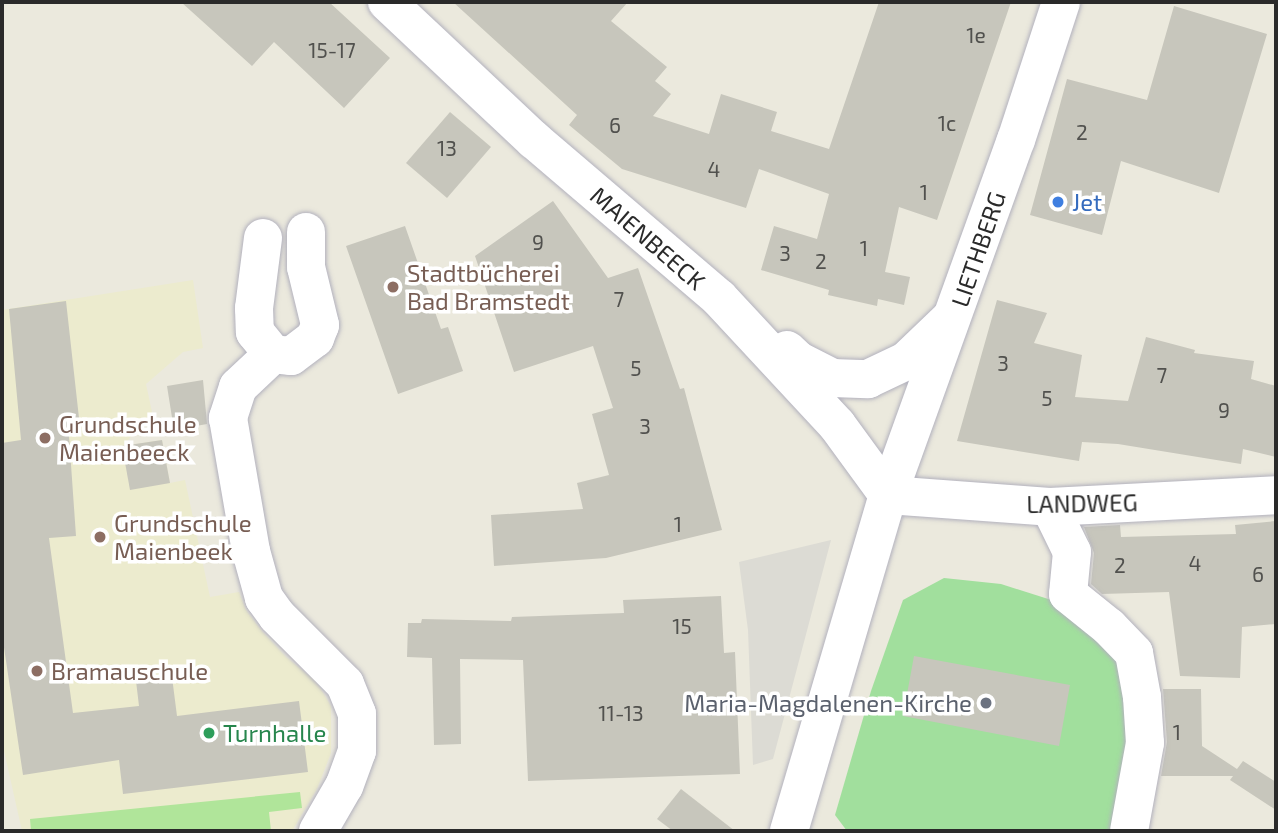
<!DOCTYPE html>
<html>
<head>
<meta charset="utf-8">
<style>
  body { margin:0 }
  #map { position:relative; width:1278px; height:833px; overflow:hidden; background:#ebe9dd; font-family:"Exo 2",sans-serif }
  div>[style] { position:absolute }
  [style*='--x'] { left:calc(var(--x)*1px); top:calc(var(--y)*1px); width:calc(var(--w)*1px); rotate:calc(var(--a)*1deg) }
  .education>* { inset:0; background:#ecebce }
  .green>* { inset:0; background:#a1df9d }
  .pitch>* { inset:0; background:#b0e59a }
  .plaza>* { inset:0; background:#dcdbd4 }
  .building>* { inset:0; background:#c7c6bc }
  .roads { filter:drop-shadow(0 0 2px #b2b1bd) drop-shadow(0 0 2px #b2b1bd) }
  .minor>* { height:38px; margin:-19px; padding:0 19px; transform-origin:19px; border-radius:19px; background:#fff }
  .dots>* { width:19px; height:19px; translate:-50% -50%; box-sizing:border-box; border:4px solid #fff; border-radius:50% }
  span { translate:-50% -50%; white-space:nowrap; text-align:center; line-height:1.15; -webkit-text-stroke:7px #fff; paint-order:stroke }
  .number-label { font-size:21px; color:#51514e }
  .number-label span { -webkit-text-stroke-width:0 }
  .shop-label { font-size:24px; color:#366cbe }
  .left { translate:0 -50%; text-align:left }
  .street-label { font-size:24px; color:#2a2a2a }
  .education-label { font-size:24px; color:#785e54 }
  .worship-label { font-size:24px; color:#5b616d }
  .right { translate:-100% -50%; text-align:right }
  .leisure-label { font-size:24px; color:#27864d }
  .frame { position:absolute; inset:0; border:4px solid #2a2a2a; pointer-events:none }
</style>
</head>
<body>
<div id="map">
  <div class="education">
    <div style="clip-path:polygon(193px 280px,203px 348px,183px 352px,146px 384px,152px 412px,123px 446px,162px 440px,170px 483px,185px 480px,210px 597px,239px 592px,246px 610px,261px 630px,286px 657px,316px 681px,331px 706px,331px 753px,317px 789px,292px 831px,22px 831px,2px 742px,2px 310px)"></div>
  </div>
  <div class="green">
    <div style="clip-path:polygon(944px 578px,1001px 584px,1064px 604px,1098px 625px,1136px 701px,1113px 831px,847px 831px,835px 815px,871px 691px,903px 600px)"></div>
  </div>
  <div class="pitch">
    <div style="clip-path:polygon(300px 792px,302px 808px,269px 812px,271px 831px,31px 831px,30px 819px)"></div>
  </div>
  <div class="plaza">
    <div style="clip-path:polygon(831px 540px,773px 759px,753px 765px,748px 630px,739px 562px)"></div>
  </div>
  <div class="building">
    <div style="clip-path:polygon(181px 2px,329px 2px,390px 58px,344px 108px,274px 42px,252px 66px)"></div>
    <div style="clip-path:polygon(453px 2px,628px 2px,611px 21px,667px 67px,655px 81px,671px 94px,653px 116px,709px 134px,721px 94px,777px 112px,771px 131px,829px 149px,879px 2px,1011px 2px,937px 220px,899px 207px,885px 272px,910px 277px,904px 305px,878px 299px,877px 306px,828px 295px,829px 290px,761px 270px,774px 226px,817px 239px,829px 194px,759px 169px,746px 208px,622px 169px,569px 125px,577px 115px)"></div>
    <div style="clip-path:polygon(1174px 6px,1267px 34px,1219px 193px,1121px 161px,1102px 235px,1030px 215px,1067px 79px,1147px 100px)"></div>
    <div style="clip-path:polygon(450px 112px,491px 147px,447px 198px,406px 163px)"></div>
    <div style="clip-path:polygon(553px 201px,608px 278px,638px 268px,680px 389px,684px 388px,722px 530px,606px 558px,494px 566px,491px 515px,583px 509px,577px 483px,609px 475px,592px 414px,613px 408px,593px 346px,514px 372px,475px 256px)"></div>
    <div style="clip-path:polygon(405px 226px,441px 329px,448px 327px,463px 371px,398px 394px,346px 246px)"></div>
    <div style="clip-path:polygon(997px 300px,1047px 313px,1034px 343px,1082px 355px,1075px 397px,1128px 401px,1146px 337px,1195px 350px,1194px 353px,1254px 361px,1251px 379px,1276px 386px,1276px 457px,1243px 449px,1241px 464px,1118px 444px,1082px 442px,1079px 461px,957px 441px)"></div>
    <div style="clip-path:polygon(66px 301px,81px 436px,69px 436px,76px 536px,49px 538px,73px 713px,139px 706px,136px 681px,172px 677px,177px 716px,299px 701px,308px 772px,123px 794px,119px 760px,23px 775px,2px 634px,2px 443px,21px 440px,9px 309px)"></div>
    <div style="clip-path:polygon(203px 380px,207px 424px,174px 430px,167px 386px)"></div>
    <div style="clip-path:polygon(162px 440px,170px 483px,130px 490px,122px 446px)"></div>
    <div style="clip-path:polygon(1276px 521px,1276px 624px,1242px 627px,1240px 678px,1180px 676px,1169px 592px,1102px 594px,1091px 584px,1094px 553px,1084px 527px,1120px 525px,1121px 537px,1236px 534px,1235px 525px)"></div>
    <div style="clip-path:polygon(721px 596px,724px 653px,735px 652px,740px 774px,528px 781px,523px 660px,460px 659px,461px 744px,434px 745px,432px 658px,407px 657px,408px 623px,421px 623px,422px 619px,511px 621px,512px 617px,624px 613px,623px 600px)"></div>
    <div style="clip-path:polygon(914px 656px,1070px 685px,1059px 746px,903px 716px)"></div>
    <div style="clip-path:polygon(1163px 689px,1201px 689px,1202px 746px,1237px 769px,1243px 761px,1276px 782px,1276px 810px,1230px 780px,1233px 776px,1161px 776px,1167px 742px)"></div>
    <div style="clip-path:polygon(681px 789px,735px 831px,673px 831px,657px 819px)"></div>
  </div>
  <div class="roads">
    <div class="minor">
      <div style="--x:387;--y:2;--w:202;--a:43.2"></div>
      <div style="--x:534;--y:140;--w:243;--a:40.5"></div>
      <div style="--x:719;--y:298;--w:173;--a:47.1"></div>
      <div style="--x:837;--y:425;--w:87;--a:53.9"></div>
      <div style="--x:306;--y:232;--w:35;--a:90"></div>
      <div style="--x:306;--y:267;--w:60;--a:76.4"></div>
      <div style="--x:320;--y:325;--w:14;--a:111"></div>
      <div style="--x:315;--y:338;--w:30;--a:143"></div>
      <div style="--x:291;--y:356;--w:18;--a:-174"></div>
      <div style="--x:273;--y:354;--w:48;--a:136.7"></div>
      <div style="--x:238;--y:387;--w:33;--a:108"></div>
      <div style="--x:228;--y:418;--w:135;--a:80.2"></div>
      <div style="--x:251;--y:551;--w:49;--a:74.5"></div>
      <div style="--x:264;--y:598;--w:22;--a:54"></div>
      <div style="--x:277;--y:616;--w:96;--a:45"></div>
      <div style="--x:345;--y:684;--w:32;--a:68"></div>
      <div style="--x:357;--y:714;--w:37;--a:90"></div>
      <div style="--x:357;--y:751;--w:37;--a:110"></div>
      <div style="--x:344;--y:786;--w:52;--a:120"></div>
      <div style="--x:263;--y:238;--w:71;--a:97.3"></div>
      <div style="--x:254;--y:308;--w:24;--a:88"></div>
      <div style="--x:255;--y:332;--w:28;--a:51"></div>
      <div style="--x:787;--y:350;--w:16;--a:43"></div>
      <div style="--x:799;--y:361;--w:37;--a:27"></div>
      <div style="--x:832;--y:378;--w:36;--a:2"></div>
      <div style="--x:868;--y:379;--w:42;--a:-25.3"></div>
      <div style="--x:906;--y:361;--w:61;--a:-43.7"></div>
      <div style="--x:888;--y:495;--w:162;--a:4.2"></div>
      <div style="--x:1050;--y:507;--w:226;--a:-3"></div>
      <div style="--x:1050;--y:507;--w:50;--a:63.9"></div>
      <div style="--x:1072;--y:552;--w:42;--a:95.4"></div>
      <div style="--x:1068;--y:594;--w:53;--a:38.8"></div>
      <div style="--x:1109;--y:627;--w:36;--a:46"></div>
      <div style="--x:1134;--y:653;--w:45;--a:79.7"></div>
      <div style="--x:1142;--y:697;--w:46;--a:86.3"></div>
      <div style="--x:1145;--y:743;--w:89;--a:100.3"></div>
      <div style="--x:789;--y:831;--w:350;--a:-73.6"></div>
      <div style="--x:888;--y:495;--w:377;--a:-70.2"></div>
      <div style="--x:1016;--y:140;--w:145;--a:-71.9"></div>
    </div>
  </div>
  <div class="dots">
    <div style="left:1058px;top:202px;background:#3f7fe0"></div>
    <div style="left:393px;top:287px;background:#8d6e63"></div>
    <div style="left:45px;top:438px;background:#8d6e63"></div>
    <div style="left:100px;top:537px;background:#8d6e63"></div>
    <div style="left:37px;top:671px;background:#8d6e63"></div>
    <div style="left:986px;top:703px;background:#6b7280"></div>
    <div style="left:209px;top:733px;background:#2e9e5b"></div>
  </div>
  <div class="number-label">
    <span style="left:976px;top:35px">1e</span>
    <span style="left:332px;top:50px">15-17</span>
    <span style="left:947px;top:123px">1c</span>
    <span style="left:615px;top:125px">6</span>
    <span style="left:1082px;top:132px">2</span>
    <span style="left:447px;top:148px">13</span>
    <span style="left:714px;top:169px">4</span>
    <span style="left:924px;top:192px">1</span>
    <span style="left:538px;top:242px">9</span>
    <span style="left:864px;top:248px">1</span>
    <span style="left:785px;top:253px">3</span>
    <span style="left:821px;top:261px">2</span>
    <span style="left:619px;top:299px">7</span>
    <span style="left:1003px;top:363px">3</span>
    <span style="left:636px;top:368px">5</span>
    <span style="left:1162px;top:375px">7</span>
    <span style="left:1047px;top:398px">5</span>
    <span style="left:1224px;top:410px">9</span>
    <span style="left:645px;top:426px">3</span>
    <span style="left:678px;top:524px">1</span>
    <span style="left:1195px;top:563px">4</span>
    <span style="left:1120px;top:565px">2</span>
    <span style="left:1258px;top:574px">6</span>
    <span style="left:682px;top:626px">15</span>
    <span style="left:621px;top:713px">11-13</span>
    <span style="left:1177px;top:732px">1</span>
  </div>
  <div class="shop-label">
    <span class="left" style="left:1072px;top:202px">Jet</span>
  </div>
  <div class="street-label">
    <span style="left:648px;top:238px;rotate:41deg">MAIENBEECK</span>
    <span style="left:978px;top:249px;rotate:-71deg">LIETHBERG</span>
    <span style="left:1082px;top:503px;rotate:-1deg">LANDWEG</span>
  </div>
  <div class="education-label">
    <span class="left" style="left:407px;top:287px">Stadtbücherei<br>Bad Bramstedt</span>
    <span class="left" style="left:59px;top:438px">Grundschule<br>Maienbeeck</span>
    <span class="left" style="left:114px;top:537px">Grundschule<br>Maienbeek</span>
    <span class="left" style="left:51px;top:671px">Bramauschule</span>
  </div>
  <div class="worship-label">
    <span class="right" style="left:972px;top:703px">Maria-Magdalenen-Kirche</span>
  </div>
  <div class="leisure-label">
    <span class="left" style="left:223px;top:733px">Turnhalle</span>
  </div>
  <div class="frame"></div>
</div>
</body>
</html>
